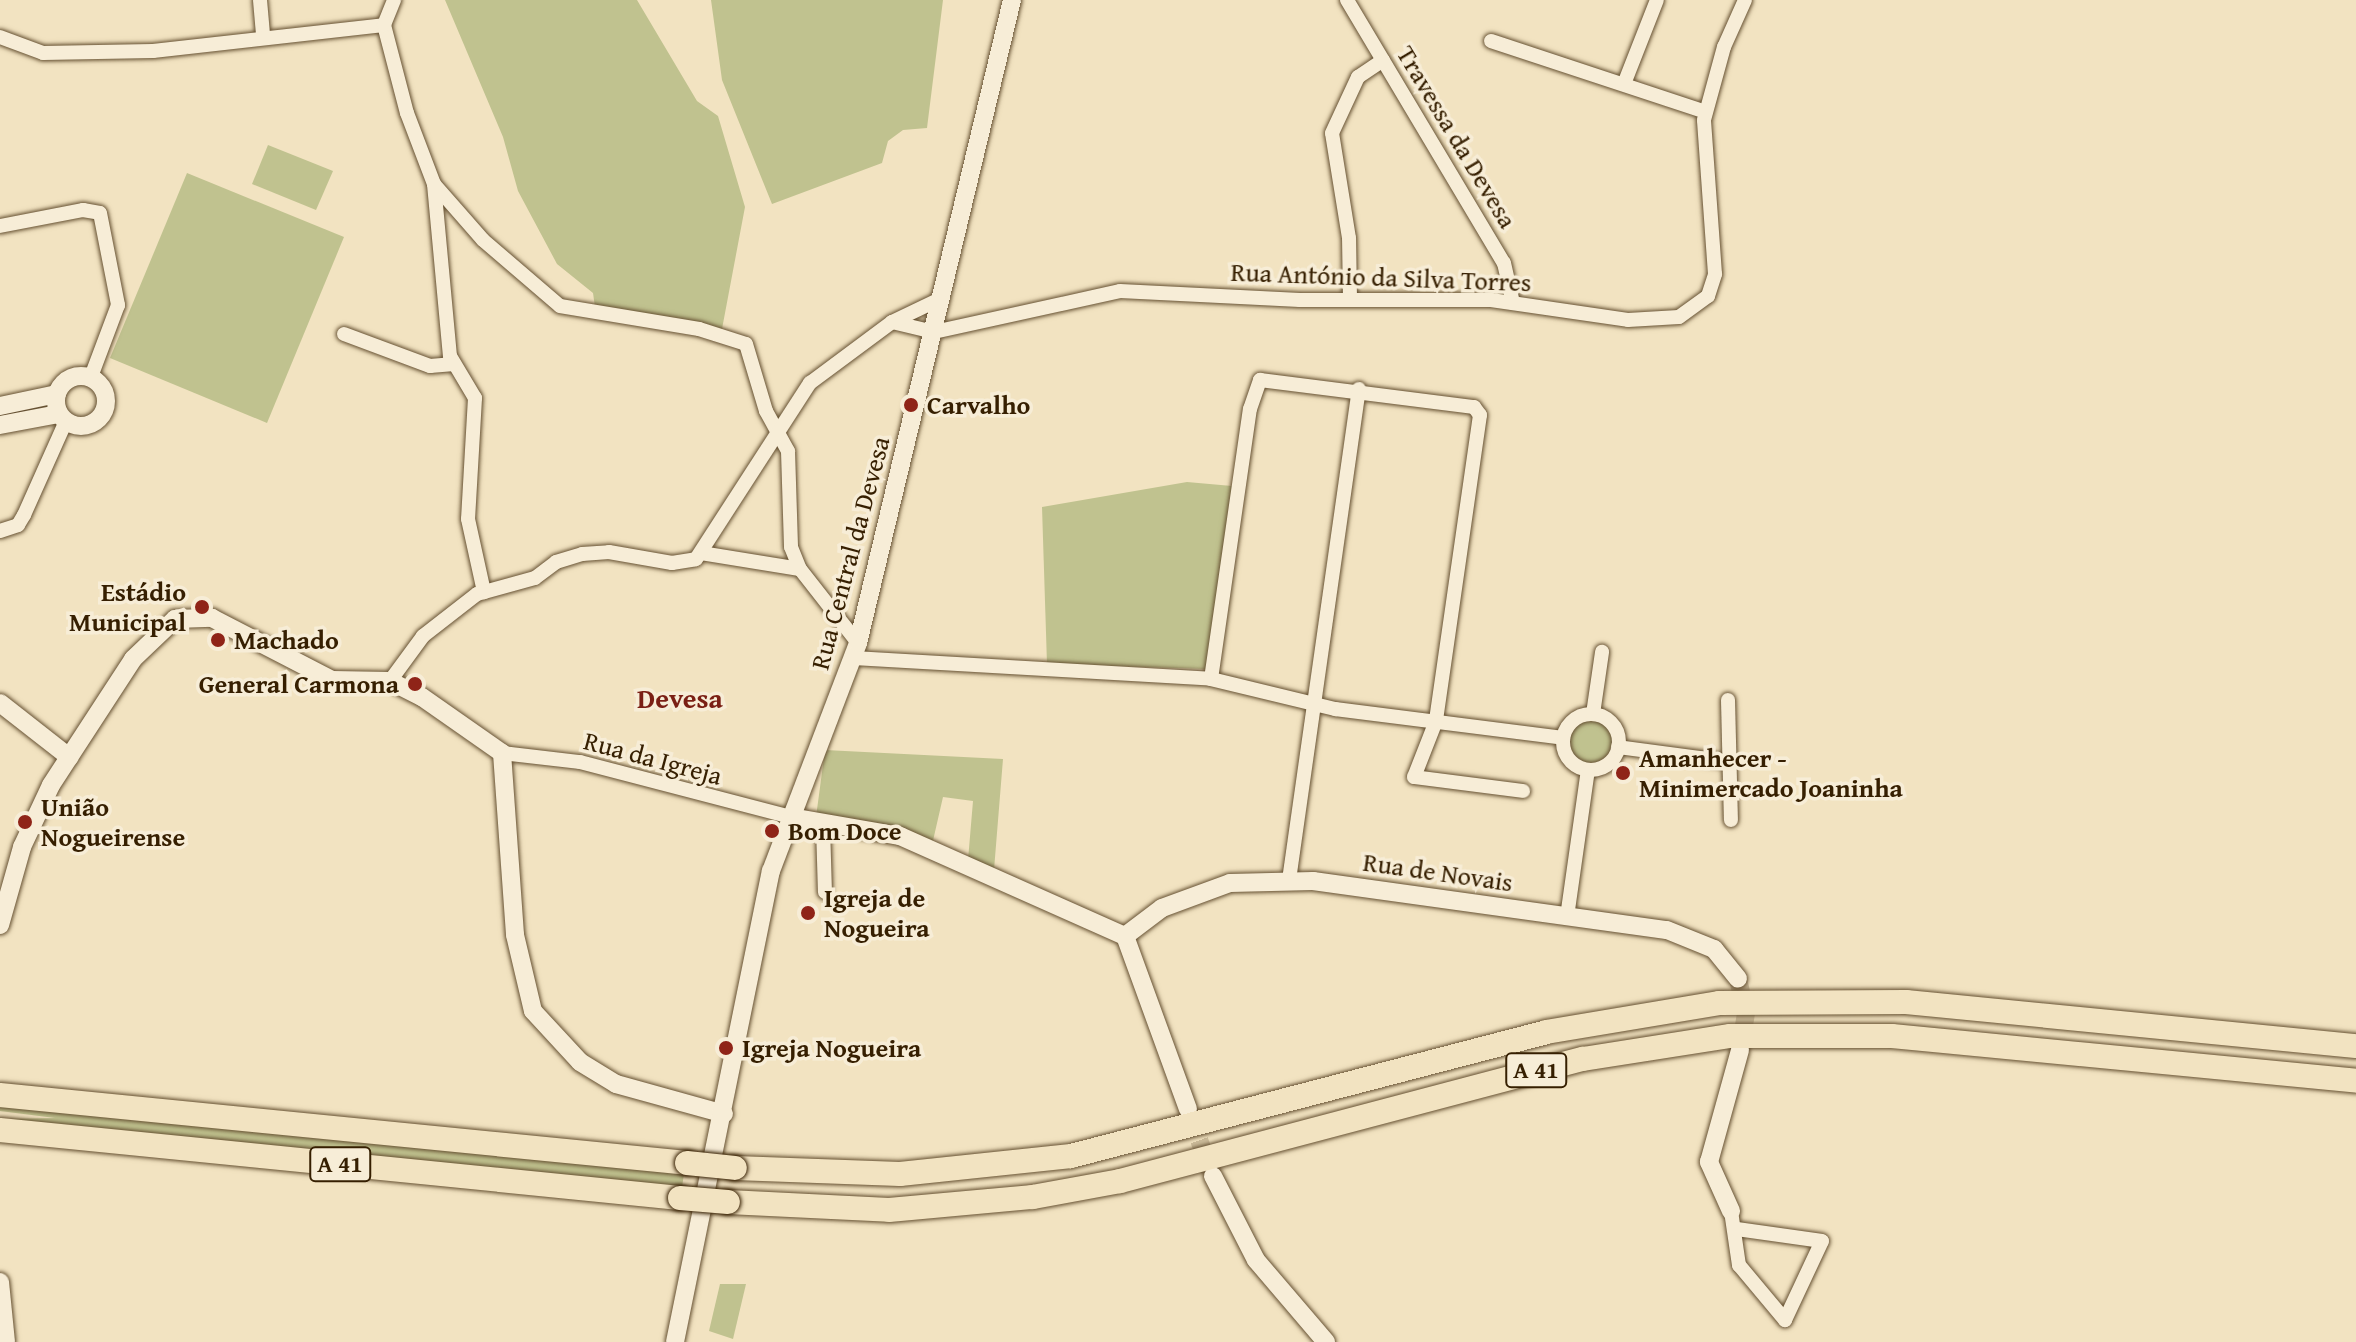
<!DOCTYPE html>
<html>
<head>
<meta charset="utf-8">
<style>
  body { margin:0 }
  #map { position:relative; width:2356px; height:1342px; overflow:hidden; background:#f2e3c1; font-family:"Gentium Book Plus",serif }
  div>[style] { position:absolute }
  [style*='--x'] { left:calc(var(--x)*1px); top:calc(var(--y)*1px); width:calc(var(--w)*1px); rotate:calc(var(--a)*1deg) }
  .green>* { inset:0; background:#c0c28f }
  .round { border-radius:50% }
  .secondary-tunnel>* { height:18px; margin-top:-9px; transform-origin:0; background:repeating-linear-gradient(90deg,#ccbc9b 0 18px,transparent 0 27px) }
  .roads { filter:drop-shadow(0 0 2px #655031) drop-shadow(0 0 2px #655031) }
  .street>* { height:14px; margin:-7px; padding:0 7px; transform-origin:7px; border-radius:7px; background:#f7edd7 }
  .street>.ring { margin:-7px; padding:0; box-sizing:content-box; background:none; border:14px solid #f7edd7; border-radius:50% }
  .secondary>* { height:18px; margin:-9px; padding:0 9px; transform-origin:9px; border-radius:9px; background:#f7edd7 }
  .secondary>.ring { margin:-9px; padding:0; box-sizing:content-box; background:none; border:18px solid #f7edd7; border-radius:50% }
  .highway>* { height:24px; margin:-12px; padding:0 12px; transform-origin:12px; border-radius:12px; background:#f2e3c1 }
  .bridges { filter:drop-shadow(0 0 2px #361f01) drop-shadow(0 0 2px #361f01) }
  .highway-bridge>* { height:24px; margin:-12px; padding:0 12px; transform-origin:12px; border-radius:12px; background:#f2e3c1 }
  .dots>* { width:22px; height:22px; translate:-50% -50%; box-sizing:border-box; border:4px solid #f7edd7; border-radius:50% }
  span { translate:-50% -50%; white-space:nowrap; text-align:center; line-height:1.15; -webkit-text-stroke:7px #f7edd7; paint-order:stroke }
  .shield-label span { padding:2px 6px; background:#f7edd7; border:2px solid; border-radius:6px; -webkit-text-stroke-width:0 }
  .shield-label { font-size:24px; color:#361f01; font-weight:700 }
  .street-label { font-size:26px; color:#361f01 }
  .poi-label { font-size:26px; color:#361f01; font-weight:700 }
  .left { translate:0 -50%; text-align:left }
  .right { translate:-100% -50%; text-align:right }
  .neighbourhood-label { font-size:28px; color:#7a1f14; font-weight:700 }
</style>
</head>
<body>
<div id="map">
  <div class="green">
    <div style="clip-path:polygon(445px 0,637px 0,697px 101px,718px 116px,745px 207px,722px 329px,595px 307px,593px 293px,557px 264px,518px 191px,503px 137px)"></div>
    <div style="clip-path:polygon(711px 0,943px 0,927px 128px,903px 130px,888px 141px,882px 163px,772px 204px,722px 80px)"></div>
    <div style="clip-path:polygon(268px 145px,333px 171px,316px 210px,252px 184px)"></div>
    <div style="clip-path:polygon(187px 173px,344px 237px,267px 423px,110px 358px)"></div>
    <div style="clip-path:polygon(1187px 482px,1232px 486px,1206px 669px,1047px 664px,1042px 507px)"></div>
    <div class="round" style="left:1570px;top:720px;width:44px;height:44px"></div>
    <div style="clip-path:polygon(825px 750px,1003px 759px,994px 870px,968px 860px,973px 801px,943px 797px,932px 845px,816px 817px)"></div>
    <div style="clip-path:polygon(0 1105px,684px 1174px,682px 1187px,0 1119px,55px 1118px,0 1111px)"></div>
    <div style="clip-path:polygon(720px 1284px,746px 1284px,733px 1339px,709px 1331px)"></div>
  </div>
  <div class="secondary-tunnel">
    <div style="--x:1738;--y:979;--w:35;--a:77"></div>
    <div style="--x:1746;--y:1013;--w:33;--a:99"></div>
    <div style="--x:1190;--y:1115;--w:59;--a:70"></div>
  </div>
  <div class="roads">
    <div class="street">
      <div style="--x:260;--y:0;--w:38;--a:85"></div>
      <div style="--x:1347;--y:0;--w:306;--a:59.2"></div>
      <div style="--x:1504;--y:263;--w:41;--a:77.3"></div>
      <div style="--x:384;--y:25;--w:91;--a:75.4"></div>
      <div style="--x:407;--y:113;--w:76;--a:69.2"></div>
      <div style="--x:434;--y:184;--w:74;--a:48.8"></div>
      <div style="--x:483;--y:240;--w:101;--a:40.6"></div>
      <div style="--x:560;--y:306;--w:141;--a:9.4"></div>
      <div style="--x:699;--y:329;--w:49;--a:17.7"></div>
      <div style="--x:746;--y:344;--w:70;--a:73.4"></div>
      <div style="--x:766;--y:411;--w:46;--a:61.2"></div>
      <div style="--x:788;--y:451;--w:96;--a:88.2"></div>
      <div style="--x:791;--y:547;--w:24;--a:68"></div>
      <div style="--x:800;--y:569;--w:94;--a:51.9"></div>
      <div style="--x:0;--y:37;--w:46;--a:20.4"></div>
      <div style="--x:43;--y:53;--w:110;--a:-1"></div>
      <div style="--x:153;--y:51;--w:232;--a:-6.4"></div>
      <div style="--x:384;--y:25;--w:27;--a:-68"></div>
      <div style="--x:1491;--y:41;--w:226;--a:18.3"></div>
      <div style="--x:1624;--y:84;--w:90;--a:-68.6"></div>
      <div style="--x:434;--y:184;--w:173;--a:84.7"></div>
      <div style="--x:450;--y:356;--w:49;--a:59.2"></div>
      <div style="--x:475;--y:398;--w:121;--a:93.3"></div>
      <div style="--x:468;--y:519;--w:75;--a:77.6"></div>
      <div style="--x:0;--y:226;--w:85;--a:-10.9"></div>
      <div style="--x:83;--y:210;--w:17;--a:10"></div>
      <div style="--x:100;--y:213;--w:94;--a:78.9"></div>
      <div style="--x:118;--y:305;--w:77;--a:110.6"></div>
      <div style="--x:1350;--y:299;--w:61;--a:-90.9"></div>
      <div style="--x:1349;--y:238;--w:106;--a:-99.2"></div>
      <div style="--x:1332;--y:133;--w:62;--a:-65.1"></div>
      <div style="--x:1358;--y:77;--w:30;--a:-34"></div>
      <div style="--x:892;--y:322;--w:43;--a:13.4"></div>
      <div style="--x:934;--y:332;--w:190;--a:-12.4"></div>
      <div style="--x:1120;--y:291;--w:180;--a:2.9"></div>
      <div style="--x:1300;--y:300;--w:191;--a:0"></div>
      <div style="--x:1491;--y:300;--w:138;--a:8.3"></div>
      <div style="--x:1628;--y:320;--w:51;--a:-3.4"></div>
      <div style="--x:1679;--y:317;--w:36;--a:-36"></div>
      <div style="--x:1708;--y:296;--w:23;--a:-72"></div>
      <div style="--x:1715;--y:274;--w:154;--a:-94.1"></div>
      <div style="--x:1704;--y:120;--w:76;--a:-74.7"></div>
      <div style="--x:1724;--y:47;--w:51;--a:-65.9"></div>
      <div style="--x:344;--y:334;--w:92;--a:20.4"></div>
      <div style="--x:430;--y:366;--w:24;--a:-5"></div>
      <div style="--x:0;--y:531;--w:19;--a:-18"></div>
      <div style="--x:18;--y:525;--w:12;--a:-59"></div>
      <div style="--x:24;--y:515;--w:103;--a:-65.9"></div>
      <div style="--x:701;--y:553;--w:100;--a:9.2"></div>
      <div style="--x:852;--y:658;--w:360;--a:3.3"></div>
      <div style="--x:1211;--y:679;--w:128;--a:13.6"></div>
      <div style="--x:1335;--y:709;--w:230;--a:7.2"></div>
      <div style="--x:1211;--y:679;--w:273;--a:-81.8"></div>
      <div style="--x:1250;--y:409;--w:31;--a:-71"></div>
      <div style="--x:1260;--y:380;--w:216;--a:7.2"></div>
      <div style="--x:1474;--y:407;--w:10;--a:53"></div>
      <div style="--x:1480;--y:415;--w:309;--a:98.2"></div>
      <div style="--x:1436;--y:721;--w:60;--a:111.4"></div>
      <div style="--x:1414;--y:777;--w:110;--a:7.3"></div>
      <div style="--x:390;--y:681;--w:56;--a:-53.7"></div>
      <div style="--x:423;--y:636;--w:68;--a:-37.9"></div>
      <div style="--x:477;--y:594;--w:60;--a:-15.4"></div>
      <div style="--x:535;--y:578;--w:26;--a:-37"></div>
      <div style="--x:556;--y:562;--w:27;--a:-17"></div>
      <div style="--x:582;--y:554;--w:27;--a:-4"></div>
      <div style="--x:609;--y:552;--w:64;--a:9.9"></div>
      <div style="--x:672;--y:563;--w:24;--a:-9"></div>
      <div style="--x:696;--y:559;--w:210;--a:-57.1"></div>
      <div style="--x:810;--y:383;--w:102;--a:-36.6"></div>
      <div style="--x:892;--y:322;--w:55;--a:-25.6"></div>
      <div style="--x:1728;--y:700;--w:120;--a:88.6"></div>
      <div class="ring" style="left:1563px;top:714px;width:42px;height:42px"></div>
      <div style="--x:1593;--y:714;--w:63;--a:-81.7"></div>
      <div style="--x:1618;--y:747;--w:113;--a:7.6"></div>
      <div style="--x:502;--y:753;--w:79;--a:6.6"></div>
      <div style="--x:580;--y:762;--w:218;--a:14.6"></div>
      <div style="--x:823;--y:826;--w:66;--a:88.3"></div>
      <div style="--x:1289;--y:880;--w:496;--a:-81.9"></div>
      <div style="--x:1567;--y:917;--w:148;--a:-81.9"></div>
      <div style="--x:1731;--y:1211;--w:55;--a:81.6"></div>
      <div style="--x:1739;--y:1265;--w:72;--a:50.1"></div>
      <div style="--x:1785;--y:1320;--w:87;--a:-64.9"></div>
      <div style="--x:1822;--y:1241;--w:86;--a:-172"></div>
    </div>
    <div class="secondary">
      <div class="ring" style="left:56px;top:376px;width:32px;height:32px"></div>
      <div style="--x:0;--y:406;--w:58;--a:-11.9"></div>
      <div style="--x:0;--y:425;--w:60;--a:-10.6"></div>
      <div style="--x:0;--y:703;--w:88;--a:38"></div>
      <div style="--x:791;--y:817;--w:111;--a:9.9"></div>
      <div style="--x:900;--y:836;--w:246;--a:24"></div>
      <div style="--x:1125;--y:936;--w:184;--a:70"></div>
      <div style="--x:0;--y:925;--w:81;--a:-74.2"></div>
      <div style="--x:22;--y:847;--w:68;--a:-64.9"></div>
      <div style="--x:51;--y:785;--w:150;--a:-56.9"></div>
      <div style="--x:133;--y:659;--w:58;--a:-43.6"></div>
      <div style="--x:175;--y:619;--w:37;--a:-2"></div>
      <div style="--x:212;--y:618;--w:135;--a:27.3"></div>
      <div style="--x:332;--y:680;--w:58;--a:1"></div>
      <div style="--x:390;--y:681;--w:36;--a:27"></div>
      <div style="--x:422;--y:697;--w:98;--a:35"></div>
      <div style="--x:502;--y:753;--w:182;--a:85.9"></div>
      <div style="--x:515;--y:935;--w:78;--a:76.7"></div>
      <div style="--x:533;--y:1011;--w:69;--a:47.3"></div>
      <div style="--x:580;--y:1062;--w:42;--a:31.4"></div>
      <div style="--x:616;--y:1084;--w:112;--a:15.5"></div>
      <div style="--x:1125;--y:936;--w:46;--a:-37.1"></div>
      <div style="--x:1162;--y:908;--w:72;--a:-20.2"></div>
      <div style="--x:1230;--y:883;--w:83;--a:-1.4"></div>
      <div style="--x:1313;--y:881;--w:357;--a:7.9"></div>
      <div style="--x:1667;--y:930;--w:51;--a:22"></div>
      <div style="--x:1714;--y:949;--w:38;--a:51"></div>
      <div style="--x:1213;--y:1176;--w:94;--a:62.9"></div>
      <div style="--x:1256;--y:1260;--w:108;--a:49.5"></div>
      <div style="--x:1731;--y:1211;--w:54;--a:-114.2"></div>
      <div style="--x:1709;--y:1162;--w:116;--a:-74.5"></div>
      <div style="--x:0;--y:1282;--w:60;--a:84.3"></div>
      <div style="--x:675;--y:1342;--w:481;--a:-78.5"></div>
      <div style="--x:771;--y:871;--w:244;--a:-69.1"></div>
      <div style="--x:858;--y:643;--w:661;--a:-76.53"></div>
    </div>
    <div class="highway">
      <div style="--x:0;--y:1095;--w:690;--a:5.65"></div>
      <div style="--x:0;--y:1130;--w:683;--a:5.71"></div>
      <div style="--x:735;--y:1168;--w:165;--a:2.1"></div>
      <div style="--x:900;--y:1174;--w:172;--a:-6"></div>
      <div style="--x:1071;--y:1156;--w:491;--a:-14.6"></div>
      <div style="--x:1546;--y:1032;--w:175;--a:-9.5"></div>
      <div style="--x:1719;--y:1003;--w:187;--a:-0.3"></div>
      <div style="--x:1906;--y:1002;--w:452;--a:5.6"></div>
      <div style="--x:728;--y:1202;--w:161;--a:2.8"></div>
      <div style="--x:889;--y:1210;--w:145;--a:-5.2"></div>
      <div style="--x:1033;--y:1197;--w:88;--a:-10.4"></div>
      <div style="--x:1120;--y:1181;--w:479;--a:-14.8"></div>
      <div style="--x:1583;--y:1059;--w:149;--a:-8.9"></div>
      <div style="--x:1730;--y:1036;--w:162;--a:0"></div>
      <div style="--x:1892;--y:1036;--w:466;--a:5.5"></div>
    </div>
  </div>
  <div class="bridges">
    <div class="highway-bridge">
      <div style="--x:687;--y:1163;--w:48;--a:5.9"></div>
      <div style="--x:680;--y:1198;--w:48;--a:4.8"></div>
    </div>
  </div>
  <div class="dots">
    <div style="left:911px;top:405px;background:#8f2418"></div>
    <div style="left:202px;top:607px;background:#8f2418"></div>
    <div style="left:218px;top:640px;background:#8f2418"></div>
    <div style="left:415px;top:684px;background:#8f2418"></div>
    <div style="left:1623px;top:773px;background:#8f2418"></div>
    <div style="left:25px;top:822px;background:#8f2418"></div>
    <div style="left:772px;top:831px;background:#8f2418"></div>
    <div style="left:808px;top:913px;background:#8f2418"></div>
    <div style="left:726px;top:1048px;background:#8f2418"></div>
  </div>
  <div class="shield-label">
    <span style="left:1536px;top:1070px">A 41</span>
    <span style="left:340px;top:1164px">A 41</span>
  </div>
  <div class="street-label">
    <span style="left:1457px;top:137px;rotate:59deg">Travessa da Devesa</span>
    <span style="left:1381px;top:277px;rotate:2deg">Rua António da Silva Torres</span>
    <span style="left:850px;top:553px;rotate:-75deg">Rua Central da Devesa</span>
    <span style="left:653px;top:758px;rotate:15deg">Rua da Igreja</span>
    <span style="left:1438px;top:872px;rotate:8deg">Rua de Novais</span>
  </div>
  <div class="poi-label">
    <span class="left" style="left:927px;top:405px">Carvalho</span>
    <span class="right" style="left:186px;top:607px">Estádio<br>Municipal</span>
    <span class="left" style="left:234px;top:640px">Machado</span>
    <span class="right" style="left:399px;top:684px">General Carmona</span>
    <span class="left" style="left:1639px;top:773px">Amanhecer -<br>Minimercado Joaninha</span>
    <span class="left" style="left:41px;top:822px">União<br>Nogueirense</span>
    <span class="left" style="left:788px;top:831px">Bom Doce</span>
    <span class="left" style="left:824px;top:913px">Igreja de<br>Nogueira</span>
    <span class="left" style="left:742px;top:1048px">Igreja Nogueira</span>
  </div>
  <div class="neighbourhood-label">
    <span style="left:680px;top:698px">Devesa</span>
  </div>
</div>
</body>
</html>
